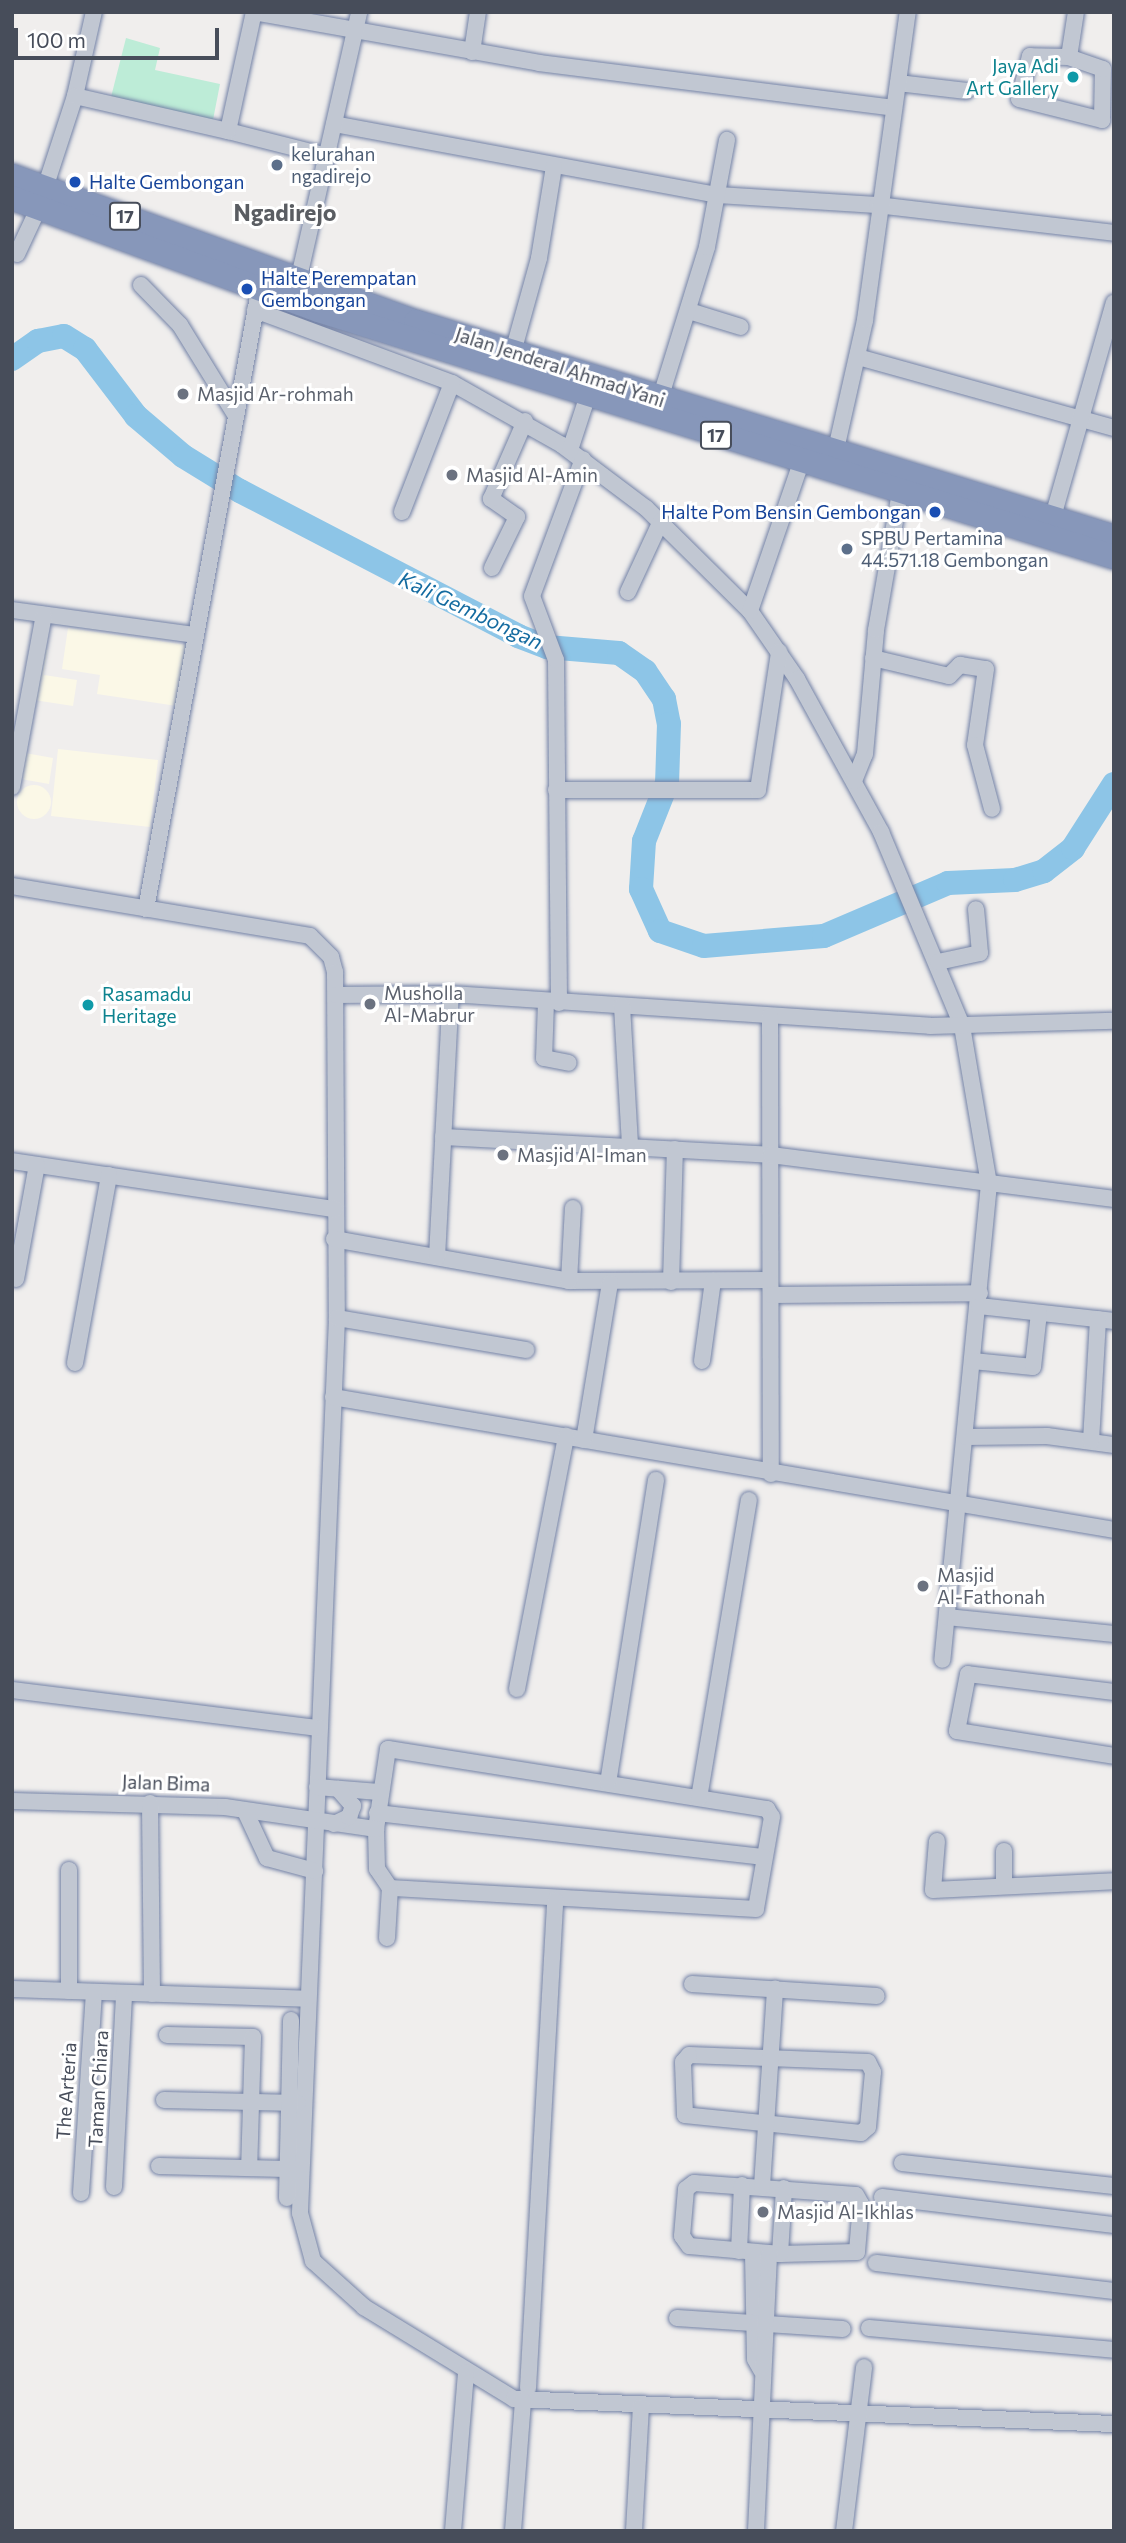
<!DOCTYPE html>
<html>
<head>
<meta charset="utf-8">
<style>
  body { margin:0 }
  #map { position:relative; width:1126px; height:2543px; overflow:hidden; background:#f0eeed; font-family:Commissioner,sans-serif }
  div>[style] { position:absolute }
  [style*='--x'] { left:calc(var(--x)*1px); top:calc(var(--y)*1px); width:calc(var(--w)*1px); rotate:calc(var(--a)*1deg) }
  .commercial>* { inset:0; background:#fbf8e7 }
  .round { border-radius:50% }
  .green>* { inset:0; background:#bdecd7 }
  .river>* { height:24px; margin:-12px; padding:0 12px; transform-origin:12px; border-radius:12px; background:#8dc5e7 }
  .roads { filter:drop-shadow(0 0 2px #7382a6) drop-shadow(0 0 2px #7382a6) }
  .minor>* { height:16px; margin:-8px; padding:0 8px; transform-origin:8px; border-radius:8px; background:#c1c7d2 }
  .highway>* { height:24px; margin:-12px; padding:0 12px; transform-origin:12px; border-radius:12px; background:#8797ba }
  .dots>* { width:19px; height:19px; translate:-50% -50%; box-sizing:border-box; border:4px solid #fff; border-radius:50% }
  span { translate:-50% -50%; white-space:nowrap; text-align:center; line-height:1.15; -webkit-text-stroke:6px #fff; paint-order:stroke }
  .shield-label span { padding:2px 5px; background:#fff; border:2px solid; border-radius:5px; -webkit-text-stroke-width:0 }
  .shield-label { font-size:18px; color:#474d5a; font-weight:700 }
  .culture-label { font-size:19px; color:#0d838f }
  .right { translate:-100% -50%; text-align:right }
  .left { translate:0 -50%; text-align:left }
  .service-label { font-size:19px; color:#4e5e75 }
  .transit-label { font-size:19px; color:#164399 }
  .street-label { font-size:19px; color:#474d5a }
  .worship-label { font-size:19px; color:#5b616d }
  .water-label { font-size:21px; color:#146ba0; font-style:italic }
  .quarter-label { font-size:23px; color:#5a5d62; font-weight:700 }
  .frame { position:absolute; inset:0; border:14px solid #474d5a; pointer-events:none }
  .scale { position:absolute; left:14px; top:28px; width:205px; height:32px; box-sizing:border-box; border:4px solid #474d5a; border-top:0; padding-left:9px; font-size:21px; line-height:24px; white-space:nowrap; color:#474d5a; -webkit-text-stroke:5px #fff; paint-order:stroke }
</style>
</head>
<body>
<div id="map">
  <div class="commercial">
    <div style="clip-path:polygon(68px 628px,187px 645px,177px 706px,97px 694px,100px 675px,62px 669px)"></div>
    <div style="clip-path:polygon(42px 649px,48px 650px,44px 675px,77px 680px,73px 706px,34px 700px)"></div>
    <div style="clip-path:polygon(58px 749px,158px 760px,150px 827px,51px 816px)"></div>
    <div style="clip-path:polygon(25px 753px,53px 758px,49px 784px,21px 779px)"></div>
    <div class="round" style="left:17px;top:785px;width:34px;height:34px"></div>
  </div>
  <div class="green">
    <div style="clip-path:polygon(126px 38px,160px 48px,155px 70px,220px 84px,212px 125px,110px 101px)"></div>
  </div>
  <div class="river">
    <div style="--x:12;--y:359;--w:32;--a:-35"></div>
    <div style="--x:38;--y:341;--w:26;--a:-11"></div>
    <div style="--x:64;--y:336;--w:25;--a:32"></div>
    <div style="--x:85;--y:349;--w:84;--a:52.7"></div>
    <div style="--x:136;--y:416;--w:62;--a:40.4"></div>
    <div style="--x:183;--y:456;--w:67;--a:31.6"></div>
    <div style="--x:240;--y:491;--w:314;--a:27.5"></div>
    <div style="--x:518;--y:636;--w:31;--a:21"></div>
    <div style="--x:547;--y:647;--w:72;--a:4.8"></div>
    <div style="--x:619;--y:653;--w:32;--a:35"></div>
    <div style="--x:645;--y:671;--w:34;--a:56"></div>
    <div style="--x:664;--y:699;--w:25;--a:79"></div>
    <div style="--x:669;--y:724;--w:59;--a:91.9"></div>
    <div style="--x:667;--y:783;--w:62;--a:111.6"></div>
    <div style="--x:644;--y:841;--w:48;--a:93.6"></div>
    <div style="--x:641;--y:889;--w:46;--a:65.7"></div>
    <div style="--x:660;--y:931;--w:46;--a:18.8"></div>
    <div style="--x:704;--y:946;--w:120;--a:-4.8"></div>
    <div style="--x:824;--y:936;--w:135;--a:-23.1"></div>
    <div style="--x:948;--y:883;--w:67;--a:-2.6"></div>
    <div style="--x:1015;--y:880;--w:30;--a:-17"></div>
    <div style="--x:1044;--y:871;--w:37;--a:-38"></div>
    <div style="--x:1073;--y:848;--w:76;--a:-57.4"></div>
  </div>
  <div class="roads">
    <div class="minor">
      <div style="--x:254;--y:12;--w:290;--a:10.1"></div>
      <div style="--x:539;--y:63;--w:358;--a:7.2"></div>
      <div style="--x:472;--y:52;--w:40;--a:-81.5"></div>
      <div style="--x:1069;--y:57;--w:39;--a:-179"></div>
      <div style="--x:1030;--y:56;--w:44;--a:104.3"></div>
      <div style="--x:1019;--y:99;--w:86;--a:14.2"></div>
      <div style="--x:1102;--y:120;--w:51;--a:-88.9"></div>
      <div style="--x:1103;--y:69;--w:36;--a:-161"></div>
      <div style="--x:1069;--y:57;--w:46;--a:-81.2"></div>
      <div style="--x:898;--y:83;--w:69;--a:6.6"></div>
      <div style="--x:75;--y:96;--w:86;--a:-77.3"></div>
      <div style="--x:334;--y:124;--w:391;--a:10.5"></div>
      <div style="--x:718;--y:195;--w:159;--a:3.6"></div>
      <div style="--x:877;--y:205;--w:239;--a:6.7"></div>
      <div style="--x:228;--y:131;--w:102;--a:14.2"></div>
      <div style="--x:45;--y:188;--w:97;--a:-71.9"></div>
      <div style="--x:75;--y:96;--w:157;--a:12.9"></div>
      <div style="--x:228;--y:131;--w:118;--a:-77.7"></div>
      <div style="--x:17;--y:254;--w:52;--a:-64.9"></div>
      <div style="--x:141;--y:285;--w:56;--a:45.7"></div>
      <div style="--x:180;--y:325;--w:107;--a:58.4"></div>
      <div style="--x:297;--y:286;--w:281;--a:-77.2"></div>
      <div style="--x:255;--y:310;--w:210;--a:20.3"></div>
      <div style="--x:452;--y:383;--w:126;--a:29.4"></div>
      <div style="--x:562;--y:445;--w:105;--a:36.9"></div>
      <div style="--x:646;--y:508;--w:146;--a:44.7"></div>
      <div style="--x:750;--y:611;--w:83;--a:55.3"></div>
      <div style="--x:797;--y:679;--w:175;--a:61.2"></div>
      <div style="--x:881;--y:832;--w:210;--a:67.3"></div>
      <div style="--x:962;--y:1026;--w:160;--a:80.3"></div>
      <div style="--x:989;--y:1184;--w:478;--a:95.6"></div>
      <div style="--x:689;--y:311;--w:54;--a:17.1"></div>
      <div style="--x:513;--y:352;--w:98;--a:-74.5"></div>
      <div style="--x:539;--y:258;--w:93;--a:-80.7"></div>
      <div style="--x:858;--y:357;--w:266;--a:15.5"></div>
      <div style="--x:660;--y:399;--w:159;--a:-72.8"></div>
      <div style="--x:707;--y:247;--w:109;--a:-79.4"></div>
      <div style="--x:570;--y:450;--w:58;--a:-71.9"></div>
      <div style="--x:834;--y:458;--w:141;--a:-77.3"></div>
      <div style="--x:865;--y:320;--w:311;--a:-82.1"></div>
      <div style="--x:402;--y:512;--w:138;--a:-68.8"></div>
      <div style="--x:1052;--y:520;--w:226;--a:-74.1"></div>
      <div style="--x:492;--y:568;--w:57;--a:-63.9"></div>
      <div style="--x:517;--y:517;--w:32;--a:-145"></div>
      <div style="--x:491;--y:499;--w:85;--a:-66.4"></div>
      <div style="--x:628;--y:592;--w:78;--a:-65.1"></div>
      <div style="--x:12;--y:610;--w:185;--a:7.8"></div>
      <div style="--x:750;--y:611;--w:169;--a:-71"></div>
      <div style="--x:873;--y:658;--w:78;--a:13.3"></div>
      <div style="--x:949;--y:676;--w:16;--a:-45"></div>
      <div style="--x:960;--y:665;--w:26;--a:9"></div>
      <div style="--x:986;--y:669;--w:77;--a:98.2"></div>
      <div style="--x:975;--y:745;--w:66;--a:75.1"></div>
      <div style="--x:854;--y:781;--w:29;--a:-68"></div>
      <div style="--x:865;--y:754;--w:124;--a:-84.9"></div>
      <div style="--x:876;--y:630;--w:139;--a:-80.1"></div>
      <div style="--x:12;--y:787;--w:175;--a:-79.5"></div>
      <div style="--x:556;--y:790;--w:202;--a:0"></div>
      <div style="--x:758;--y:790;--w:140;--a:-81.3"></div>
      <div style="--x:12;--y:886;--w:302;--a:9.5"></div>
      <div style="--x:310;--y:936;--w:30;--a:45"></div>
      <div style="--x:331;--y:957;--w:16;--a:75"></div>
      <div style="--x:335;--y:972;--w:346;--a:89.7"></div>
      <div style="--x:337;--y:1318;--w:896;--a:92.37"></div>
      <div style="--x:300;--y:2213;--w:50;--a:74.8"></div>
      <div style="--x:313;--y:2261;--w:69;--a:42"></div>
      <div style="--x:364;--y:2307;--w:176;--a:31.5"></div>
      <div style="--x:514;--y:2399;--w:601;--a:2.39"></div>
      <div style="--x:146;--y:909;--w:617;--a:-79.64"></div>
      <div style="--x:938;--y:962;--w:43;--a:-12.1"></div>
      <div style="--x:980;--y:953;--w:44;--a:-95.2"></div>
      <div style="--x:336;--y:995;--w:115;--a:-0.5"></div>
      <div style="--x:451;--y:994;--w:480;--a:3.8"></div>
      <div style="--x:930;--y:1026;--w:184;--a:-1.6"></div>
      <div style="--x:546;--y:1002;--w:56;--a:92"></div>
      <div style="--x:544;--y:1058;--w:25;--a:11"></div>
      <div style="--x:559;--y:1003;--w:343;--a:-90.5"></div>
      <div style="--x:556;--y:660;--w:68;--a:-110.6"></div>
      <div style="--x:532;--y:596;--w:146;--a:-69.6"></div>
      <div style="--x:622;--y:1006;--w:138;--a:86.7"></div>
      <div style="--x:770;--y:1016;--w:458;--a:89.9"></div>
      <div style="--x:443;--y:1137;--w:328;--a:3.1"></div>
      <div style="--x:771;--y:1155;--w:346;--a:7.3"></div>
      <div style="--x:12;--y:1161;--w:327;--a:8.5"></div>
      <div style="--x:334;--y:1239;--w:239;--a:10.1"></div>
      <div style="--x:569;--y:1281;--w:201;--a:-0.3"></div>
      <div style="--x:437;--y:1257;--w:263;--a:-87"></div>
      <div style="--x:16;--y:1279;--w:116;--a:-79.6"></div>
      <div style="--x:569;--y:1281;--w:73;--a:-86.9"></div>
      <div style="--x:671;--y:1282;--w:133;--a:-88.3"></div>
      <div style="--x:771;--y:1295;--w:209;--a:-0.5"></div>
      <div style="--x:979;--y:1306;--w:136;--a:6.3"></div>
      <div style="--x:337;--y:1318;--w:192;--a:9.6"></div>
      <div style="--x:702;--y:1361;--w:81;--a:-82.2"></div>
      <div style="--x:973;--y:1361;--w:60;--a:5.7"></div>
      <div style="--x:1033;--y:1367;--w:54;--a:-83.7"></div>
      <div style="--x:75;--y:1363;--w:191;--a:-79.7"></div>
      <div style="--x:333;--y:1397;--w:792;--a:9.66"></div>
      <div style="--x:966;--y:1437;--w:81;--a:-0.7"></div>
      <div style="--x:1047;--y:1436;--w:68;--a:7.7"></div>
      <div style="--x:584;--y:1440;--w:159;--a:-80.6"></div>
      <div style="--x:1091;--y:1441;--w:122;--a:-86.7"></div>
      <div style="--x:947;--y:1617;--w:168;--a:5.8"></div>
      <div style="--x:517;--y:1689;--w:258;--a:-79"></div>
      <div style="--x:12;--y:1690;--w:309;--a:7.1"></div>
      <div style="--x:1114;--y:1692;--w:147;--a:-173"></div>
      <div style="--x:968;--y:1674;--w:58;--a:100.9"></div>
      <div style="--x:957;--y:1731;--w:159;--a:9"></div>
      <div style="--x:388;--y:1749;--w:384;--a:9"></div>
      <div style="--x:767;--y:1809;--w:9;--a:58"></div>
      <div style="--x:772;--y:1817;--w:93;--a:99.9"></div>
      <div style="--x:756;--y:1909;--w:367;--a:-176.7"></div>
      <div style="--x:390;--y:1888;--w:23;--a:-124"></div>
      <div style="--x:377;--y:1869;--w:40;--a:-91.4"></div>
      <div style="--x:376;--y:1829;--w:81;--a:-81.5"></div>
      <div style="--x:608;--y:1783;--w:307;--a:-81"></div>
      <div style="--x:317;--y:1787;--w:62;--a:4.6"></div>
      <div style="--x:699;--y:1798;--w:302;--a:-80.5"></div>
      <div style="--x:12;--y:1801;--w:213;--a:1.6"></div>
      <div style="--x:225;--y:1807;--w:153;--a:8.3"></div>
      <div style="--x:150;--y:1803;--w:191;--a:89.4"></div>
      <div style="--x:246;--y:1813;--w:50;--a:65"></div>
      <div style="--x:267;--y:1858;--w:50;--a:15.2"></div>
      <div style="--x:377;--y:1813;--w:390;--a:6.5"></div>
      <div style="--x:334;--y:1824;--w:17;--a:-25"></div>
      <div style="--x:349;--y:1817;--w:12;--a:-70"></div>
      <div style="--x:353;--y:1806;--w:23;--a:-131"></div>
      <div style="--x:937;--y:1841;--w:49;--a:94.7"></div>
      <div style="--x:933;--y:1890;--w:181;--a:-2.8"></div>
      <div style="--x:1004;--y:1884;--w:33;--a:-90"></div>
      <div style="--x:387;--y:1938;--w:50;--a:-86.6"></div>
      <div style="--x:692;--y:1984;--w:185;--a:3.7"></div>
      <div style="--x:12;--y:1989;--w:295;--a:1.9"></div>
      <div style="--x:69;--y:1991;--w:121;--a:-90"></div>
      <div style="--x:167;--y:2035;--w:86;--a:1.3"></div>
      <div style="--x:253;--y:2037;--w:131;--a:91.7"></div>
      <div style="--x:689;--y:2055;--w:179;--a:2.2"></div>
      <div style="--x:868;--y:2062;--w:11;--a:63"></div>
      <div style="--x:873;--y:2072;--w:55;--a:95.2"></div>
      <div style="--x:868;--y:2127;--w:9;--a:139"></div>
      <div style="--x:861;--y:2133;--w:177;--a:-174.2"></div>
      <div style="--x:685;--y:2115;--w:53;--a:-92.2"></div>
      <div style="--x:683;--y:2062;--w:9;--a:-49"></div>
      <div style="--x:164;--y:2100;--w:134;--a:1.3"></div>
      <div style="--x:902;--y:2163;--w:213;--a:6.2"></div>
      <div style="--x:159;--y:2166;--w:128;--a:1.3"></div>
      <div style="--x:694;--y:2183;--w:162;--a:4.2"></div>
      <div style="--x:856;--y:2195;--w:10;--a:61"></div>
      <div style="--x:861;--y:2204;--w:48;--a:94.8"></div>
      <div style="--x:857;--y:2252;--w:77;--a:178.5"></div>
      <div style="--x:780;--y:2254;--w:91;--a:-175"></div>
      <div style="--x:689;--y:2246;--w:12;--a:-125"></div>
      <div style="--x:682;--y:2236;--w:47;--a:-85.1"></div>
      <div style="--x:686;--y:2189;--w:10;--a:-37"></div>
      <div style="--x:762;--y:2186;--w:198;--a:-86.2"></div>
      <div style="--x:114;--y:2187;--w:194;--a:-87"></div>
      <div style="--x:81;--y:2193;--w:201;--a:-86.3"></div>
      <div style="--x:882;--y:2197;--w:234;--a:6.9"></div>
      <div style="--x:287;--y:2198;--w:178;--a:-88.7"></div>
      <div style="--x:739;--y:2251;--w:66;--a:-87.4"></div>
      <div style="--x:753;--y:2253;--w:106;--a:88.9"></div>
      <div style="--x:755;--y:2359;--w:13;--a:61"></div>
      <div style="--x:780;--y:2254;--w:66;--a:-86.5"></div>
      <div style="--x:876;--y:2263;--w:240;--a:6.7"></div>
      <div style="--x:677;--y:2318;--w:166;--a:3.8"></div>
      <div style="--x:869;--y:2328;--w:246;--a:5.1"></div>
      <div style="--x:528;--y:2388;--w:488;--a:-86.8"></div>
      <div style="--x:453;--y:2531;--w:159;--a:-85.3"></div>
      <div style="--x:513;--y:2531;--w:130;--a:-85.6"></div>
      <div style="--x:634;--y:2531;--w:124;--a:-86.8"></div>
      <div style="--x:756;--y:2531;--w:278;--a:-87.3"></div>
      <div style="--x:844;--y:2531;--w:165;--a:-83"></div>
    </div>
    <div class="highway">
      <div style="--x:12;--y:176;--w:430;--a:19.9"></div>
      <div style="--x:416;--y:322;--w:730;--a:17.12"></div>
      <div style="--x:12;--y:198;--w:326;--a:20.1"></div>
      <div style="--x:318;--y:310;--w:833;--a:17.24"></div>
    </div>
  </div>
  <div class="dots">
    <div style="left:1073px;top:77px;background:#0f9aa8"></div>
    <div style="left:277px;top:165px;background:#5c6f8a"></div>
    <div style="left:75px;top:182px;background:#1a4fb4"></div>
    <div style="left:247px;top:289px;background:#1a4fb4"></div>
    <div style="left:183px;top:394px;background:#6b7280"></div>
    <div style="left:452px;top:475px;background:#6b7280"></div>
    <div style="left:935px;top:512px;background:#1a4fb4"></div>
    <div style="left:847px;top:549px;background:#5c6f8a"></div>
    <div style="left:370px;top:1004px;background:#6b7280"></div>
    <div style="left:88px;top:1005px;background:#0f9aa8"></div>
    <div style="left:503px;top:1155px;background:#6b7280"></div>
    <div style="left:923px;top:1586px;background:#6b7280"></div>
    <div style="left:763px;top:2212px;background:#6b7280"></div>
  </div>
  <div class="shield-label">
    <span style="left:125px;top:216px">17</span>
    <span style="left:716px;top:435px">17</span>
  </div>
  <div class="culture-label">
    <span class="right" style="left:1059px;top:77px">Jaya Adi<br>Art Gallery</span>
    <span class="left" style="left:102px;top:1005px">Rasamadu<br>Heritage</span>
  </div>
  <div class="service-label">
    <span class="left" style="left:291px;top:165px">kelurahan<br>ngadirejo</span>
    <span class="left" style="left:861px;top:549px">SPBU Pertamina<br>44.571.18 Gembongan</span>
  </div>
  <div class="transit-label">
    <span class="left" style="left:89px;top:182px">Halte Gembongan</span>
    <span class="left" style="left:261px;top:289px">Halte Perempatan<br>Gembongan</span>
    <span class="right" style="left:921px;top:512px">Halte Pom Bensin Gembongan</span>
  </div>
  <div class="street-label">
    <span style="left:560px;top:367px;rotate:18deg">Jalan Jenderal Ahmad Yani</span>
    <span style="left:166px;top:1783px;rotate:2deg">Jalan Bima</span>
    <span style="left:98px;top:2089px;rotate:-87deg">Taman Chiara</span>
    <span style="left:66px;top:2091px;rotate:-86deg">The Arteria</span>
  </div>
  <div class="worship-label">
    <span class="left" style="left:197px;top:394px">Masjid Ar-rohmah</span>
    <span class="left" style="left:466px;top:475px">Masjid Al-Amin</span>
    <span class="left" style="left:384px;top:1004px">Musholla<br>Al-Mabrur</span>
    <span class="left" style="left:517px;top:1155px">Masjid Al-Iman</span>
    <span class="left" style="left:937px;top:1586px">Masjid<br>Al-Fathonah</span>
    <span class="left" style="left:777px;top:2212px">Masjid Al-Ikhlas</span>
  </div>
  <div class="water-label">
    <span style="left:471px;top:610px;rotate:25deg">Kali Gembongan</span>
  </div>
  <div class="quarter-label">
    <span style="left:285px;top:212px">Ngadirejo</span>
  </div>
  <div class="frame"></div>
  <div class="scale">100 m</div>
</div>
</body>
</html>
